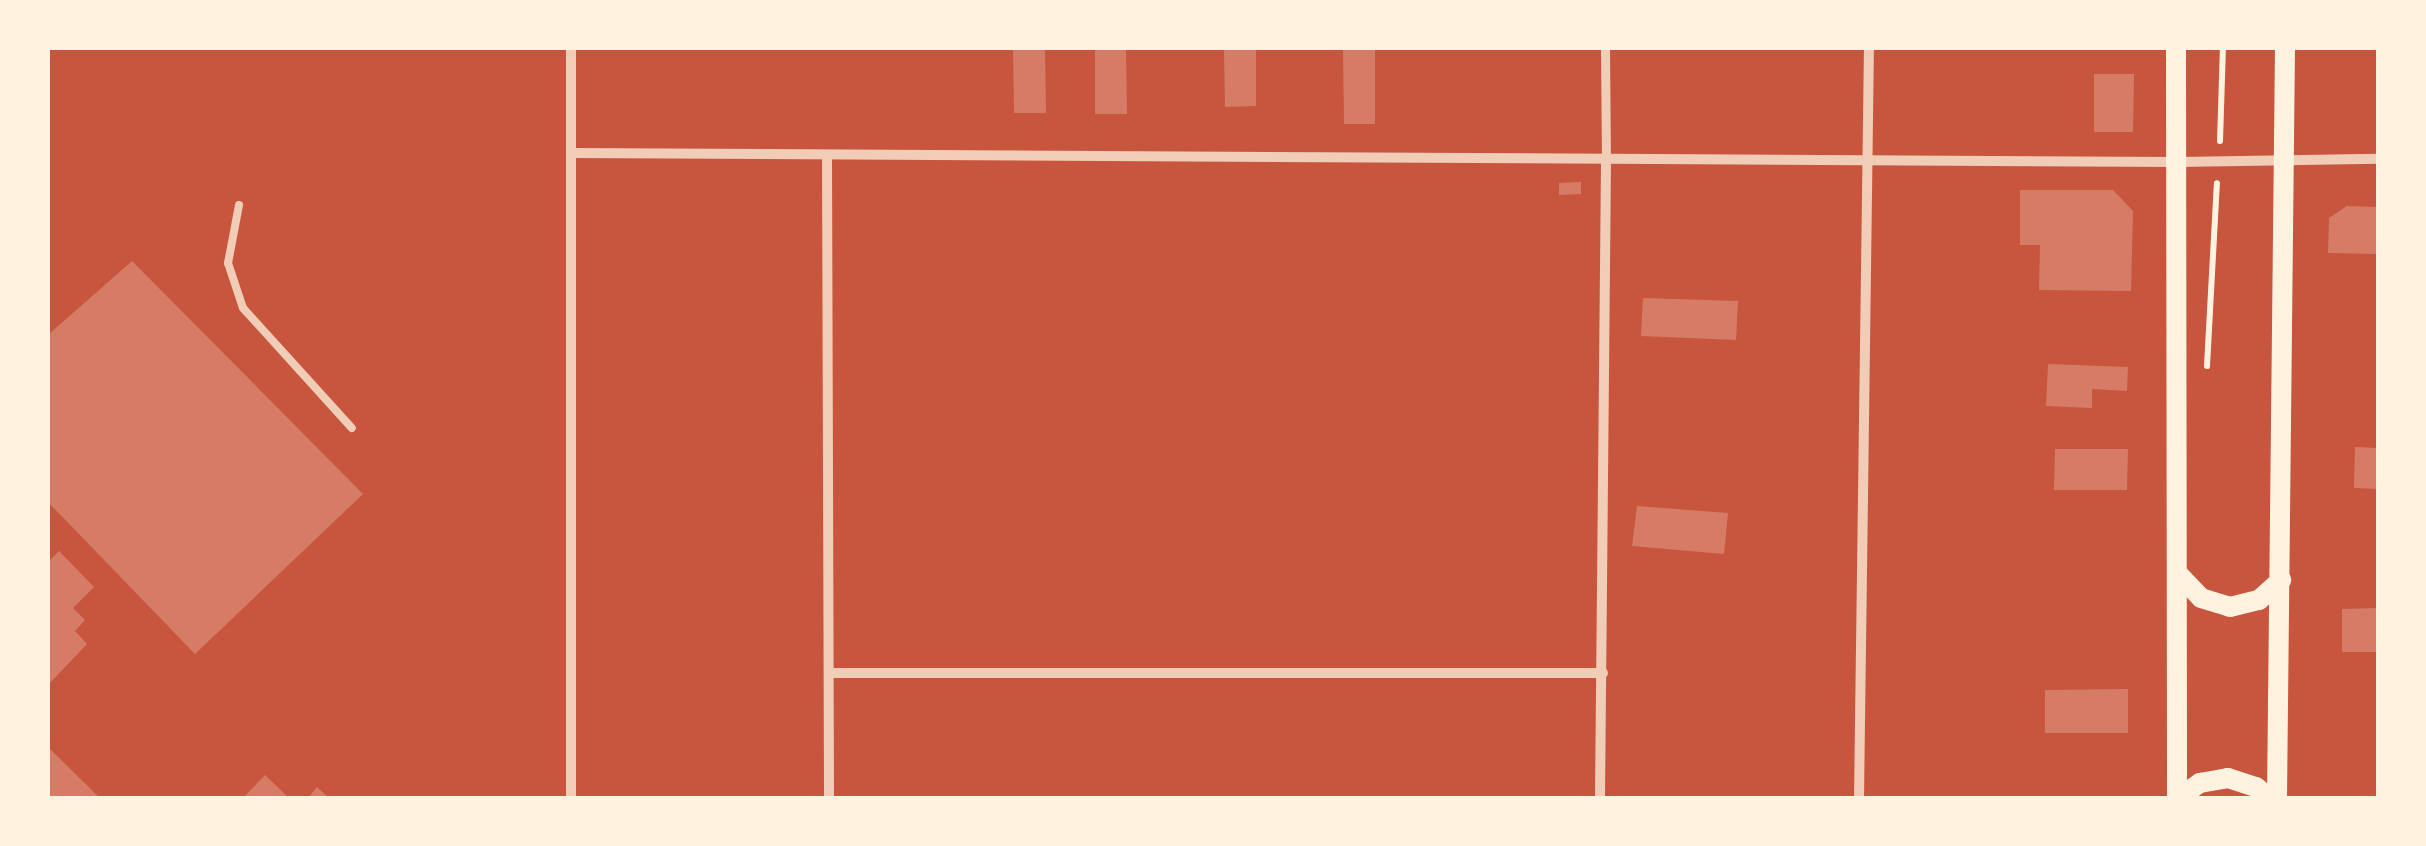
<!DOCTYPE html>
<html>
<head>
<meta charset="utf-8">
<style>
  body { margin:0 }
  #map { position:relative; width:2426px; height:846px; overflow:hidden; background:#c8553d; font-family:Signika,sans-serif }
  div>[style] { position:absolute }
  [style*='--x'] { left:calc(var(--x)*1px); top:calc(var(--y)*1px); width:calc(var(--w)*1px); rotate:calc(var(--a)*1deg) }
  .building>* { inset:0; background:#d67c66 }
  .path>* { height:6px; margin:-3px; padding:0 3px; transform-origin:3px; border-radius:3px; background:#fff3e0 }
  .service>* { height:8px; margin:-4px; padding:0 4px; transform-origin:4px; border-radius:4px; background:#f1ccb7 }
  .pedestrian>* { height:9px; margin:-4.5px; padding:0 4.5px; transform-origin:4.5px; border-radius:4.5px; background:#f1ccb7 }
  .minor>* { height:10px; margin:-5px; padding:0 5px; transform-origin:5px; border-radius:5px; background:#f1ccb7 }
  .secondary>* { height:20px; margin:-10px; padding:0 10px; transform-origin:10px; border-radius:10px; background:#fff3e0 }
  span { translate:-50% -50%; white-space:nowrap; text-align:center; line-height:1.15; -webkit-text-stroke:8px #fff3e0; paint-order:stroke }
  .frame { position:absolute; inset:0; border:50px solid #fff3e0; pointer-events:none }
</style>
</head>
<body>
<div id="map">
  <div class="building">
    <div style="clip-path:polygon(1013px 48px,1045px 48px,1046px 113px,1014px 113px)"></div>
    <div style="clip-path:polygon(1095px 48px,1126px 48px,1127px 114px,1095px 114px)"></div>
    <div style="clip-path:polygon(1224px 48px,1256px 48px,1256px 106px,1225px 107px)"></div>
    <div style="clip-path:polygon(1375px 49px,1375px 124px,1344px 124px,1343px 50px)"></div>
    <div style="clip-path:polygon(2094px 74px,2134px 74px,2133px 132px,2094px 132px)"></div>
    <div style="clip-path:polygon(1581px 182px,1581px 194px,1559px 195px,1559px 183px)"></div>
    <div style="clip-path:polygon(2020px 190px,2113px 190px,2133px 211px,2131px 291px,2039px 290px,2040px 245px,2020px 245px)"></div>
    <div style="clip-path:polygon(2347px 206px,2378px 207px,2378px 254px,2328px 253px,2329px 218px)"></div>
    <div style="clip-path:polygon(132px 261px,363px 494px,195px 654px,48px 502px,48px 335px)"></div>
    <div style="clip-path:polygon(1643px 298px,1738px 301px,1736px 340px,1641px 336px)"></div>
    <div style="clip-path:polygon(2048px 364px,2128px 367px,2127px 391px,2092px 389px,2092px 408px,2046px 406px)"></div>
    <div style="clip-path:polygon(2355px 447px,2378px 448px,2378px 489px,2354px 488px)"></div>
    <div style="clip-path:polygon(2055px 449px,2128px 449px,2127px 490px,2054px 490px)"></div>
    <div style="clip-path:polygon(1637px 506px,1728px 513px,1724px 554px,1632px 546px)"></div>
    <div style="clip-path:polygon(59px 551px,94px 587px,73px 608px,85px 620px,75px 631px,87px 644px,48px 685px,48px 562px)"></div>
    <div style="clip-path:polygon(2378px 608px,2378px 652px,2342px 652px,2342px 609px)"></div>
    <div style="clip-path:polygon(2128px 689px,2128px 733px,2045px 733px,2045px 690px)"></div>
    <div style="clip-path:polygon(48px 747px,100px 798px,48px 798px)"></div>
    <div style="clip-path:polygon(265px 775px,289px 798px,243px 798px)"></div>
    <div style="clip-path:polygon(317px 787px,329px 798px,308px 798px)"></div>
  </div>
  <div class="path">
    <div style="--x:2220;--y:141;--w:93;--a:-88.2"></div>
    <div style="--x:2207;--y:366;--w:183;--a:-86.9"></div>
  </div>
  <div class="service">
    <div style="--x:239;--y:205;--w:59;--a:100.7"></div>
    <div style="--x:228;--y:263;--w:47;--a:71.6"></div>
    <div style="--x:243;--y:308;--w:162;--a:47.8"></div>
  </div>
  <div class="pedestrian">
    <div style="--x:1605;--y:48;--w:111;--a:89.5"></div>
  </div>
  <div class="minor">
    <div style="--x:572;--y:153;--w:1605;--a:0.32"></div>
    <div style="--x:2177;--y:162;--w:201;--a:-0.9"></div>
    <div style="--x:827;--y:155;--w:643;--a:89.82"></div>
    <div style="--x:830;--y:673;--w:773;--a:0"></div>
    <div style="--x:571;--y:798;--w:750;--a:-90"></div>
    <div style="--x:1600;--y:798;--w:639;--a:-89.46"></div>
    <div style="--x:1859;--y:798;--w:750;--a:-89.24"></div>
  </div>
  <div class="secondary">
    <div style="--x:2176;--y:48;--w:750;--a:89.92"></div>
    <div style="--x:2180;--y:576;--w:30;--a:46"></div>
    <div style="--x:2201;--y:598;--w:30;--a:17"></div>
    <div style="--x:2230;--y:607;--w:30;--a:-14"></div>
    <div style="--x:2259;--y:600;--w:30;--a:-42"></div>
    <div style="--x:2179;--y:798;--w:26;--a:-36"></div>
    <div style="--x:2200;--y:783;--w:28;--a:-10"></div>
    <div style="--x:2228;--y:778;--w:29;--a:18"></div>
    <div style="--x:2256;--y:787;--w:17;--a:40"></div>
    <div style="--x:2277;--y:798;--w:750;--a:-89.39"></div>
  </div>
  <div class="frame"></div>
</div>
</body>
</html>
